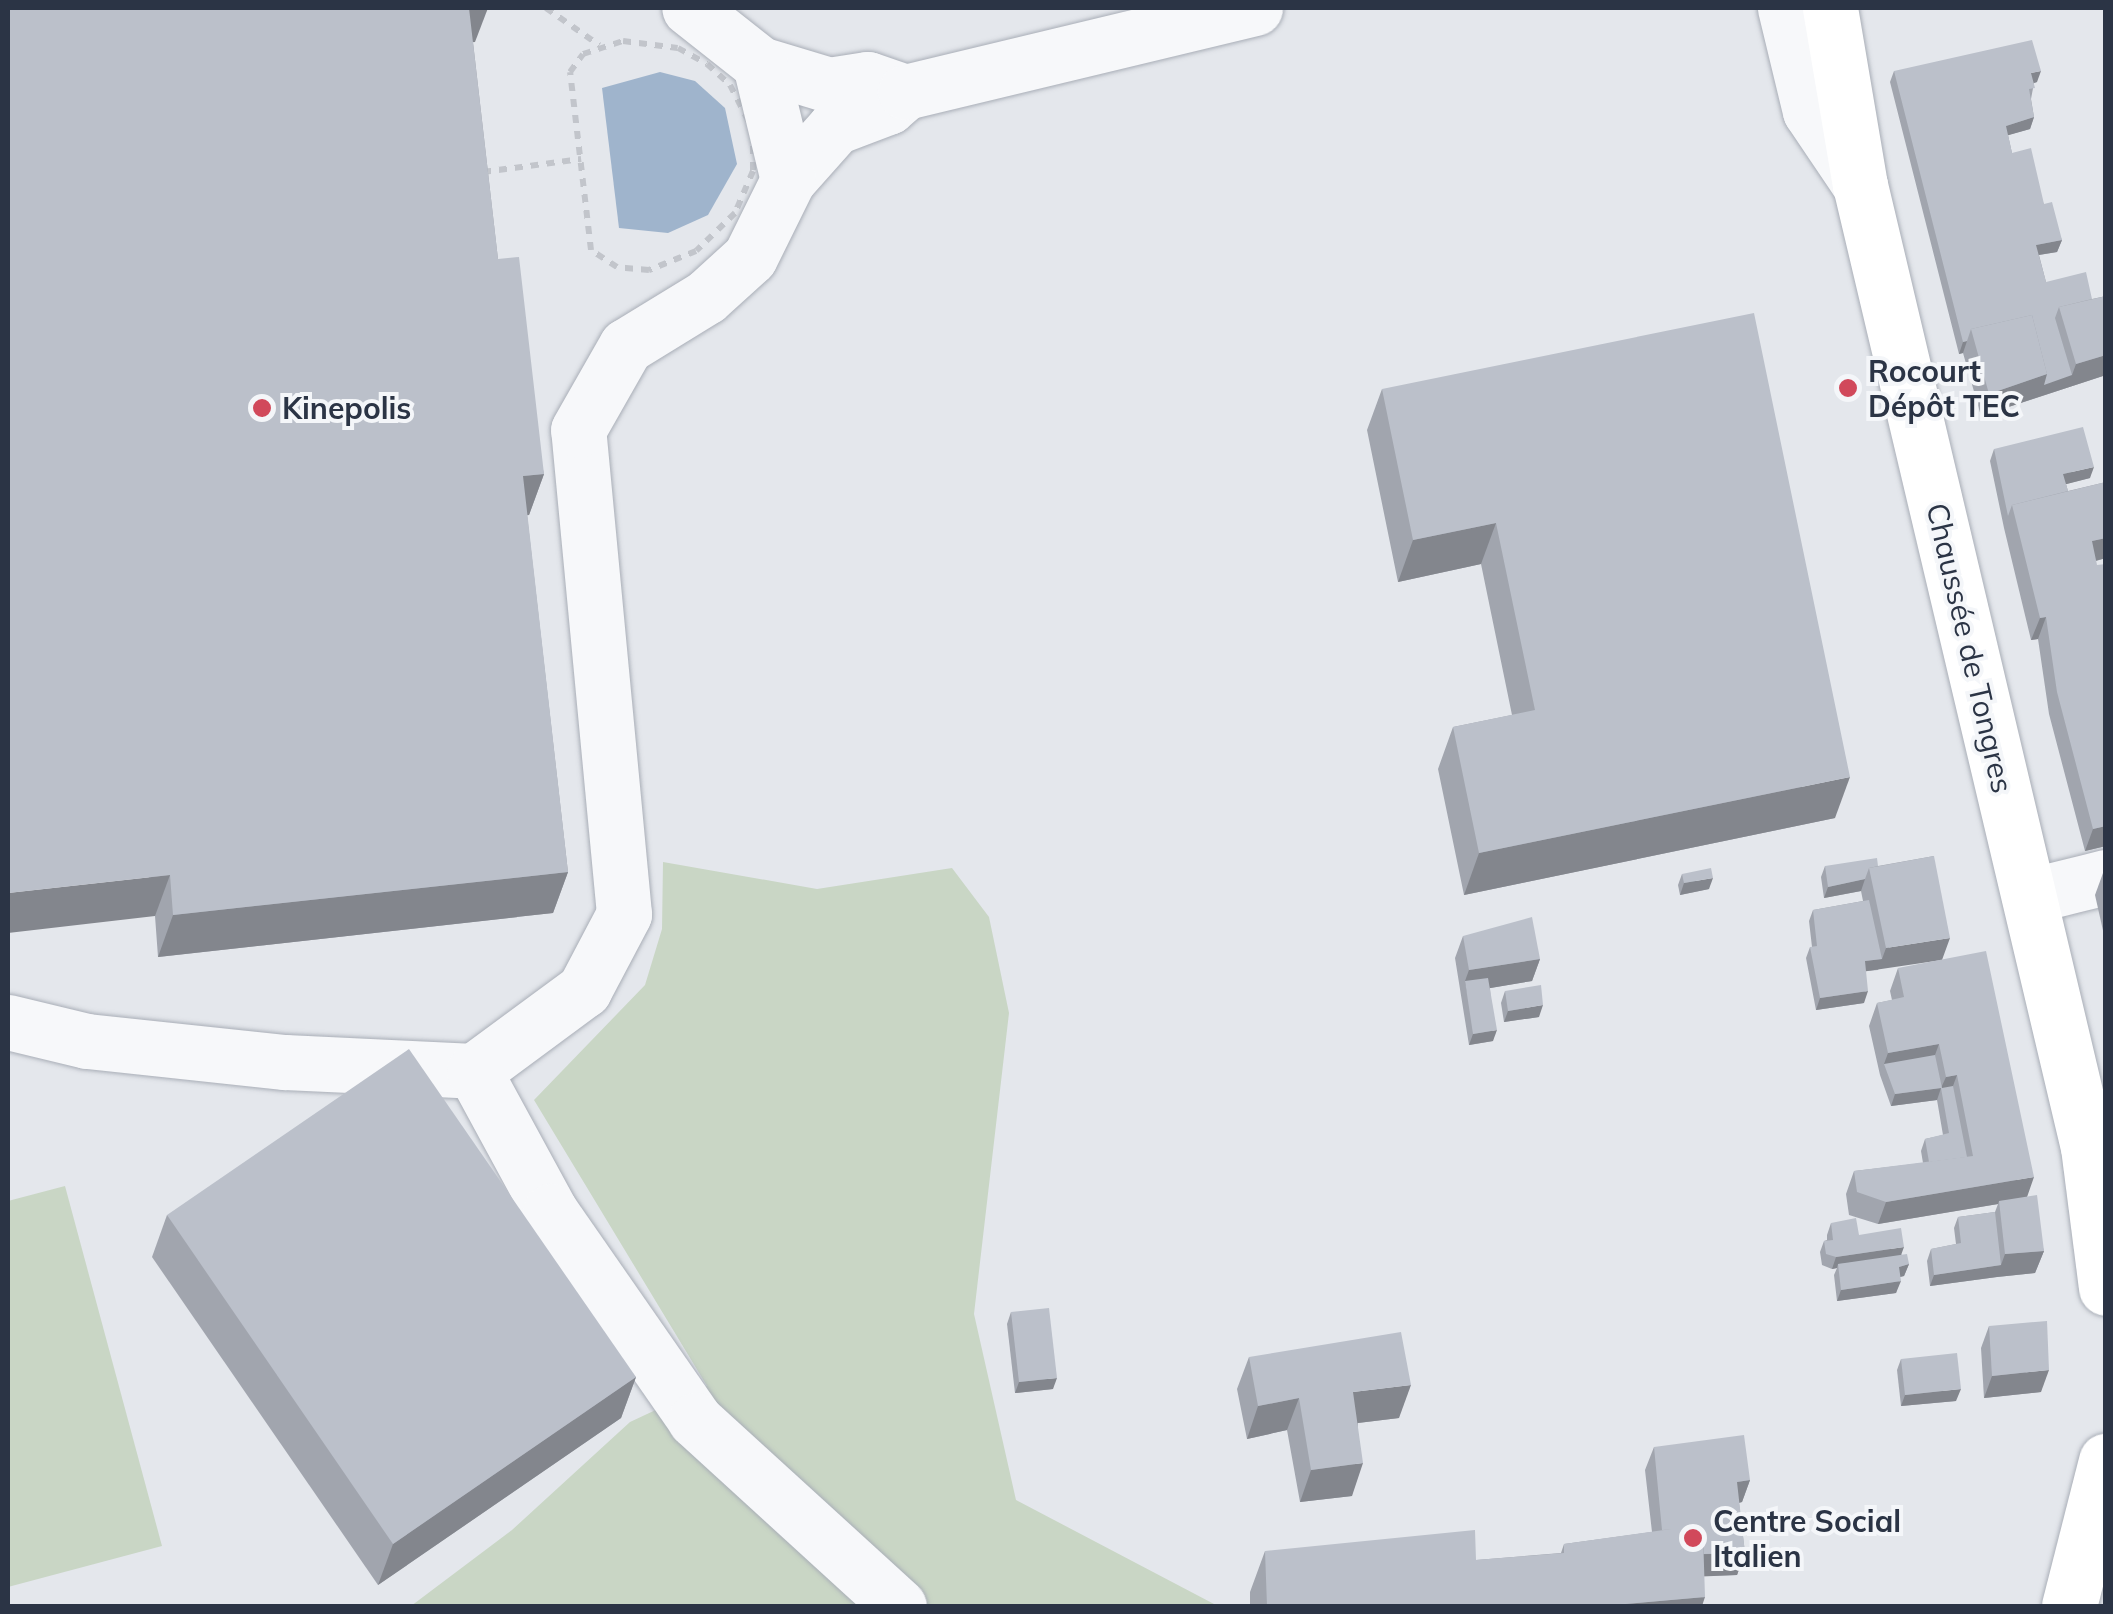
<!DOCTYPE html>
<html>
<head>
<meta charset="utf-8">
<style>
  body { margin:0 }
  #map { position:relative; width:2113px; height:1614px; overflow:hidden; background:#e4e7ec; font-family:Mulish,sans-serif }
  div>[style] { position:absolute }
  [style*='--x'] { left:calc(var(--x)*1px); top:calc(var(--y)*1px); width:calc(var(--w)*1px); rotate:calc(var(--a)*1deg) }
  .green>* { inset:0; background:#c9d6c5 }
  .water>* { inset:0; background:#9fb4cc }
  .path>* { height:6px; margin-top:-3px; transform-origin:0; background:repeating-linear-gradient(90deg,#c2c5cb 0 8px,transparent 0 16px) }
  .roads { filter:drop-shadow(0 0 2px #a9aeb7) drop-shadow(0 0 2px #a9aeb7) }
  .minor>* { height:55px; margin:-27.5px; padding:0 27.5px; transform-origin:27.5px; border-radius:27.5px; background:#f7f8fa }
  .major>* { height:55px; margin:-27.5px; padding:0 27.5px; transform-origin:27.5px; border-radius:27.5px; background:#fff }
  .wall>* { inset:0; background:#a1a5ae }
  .shaded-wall>* { inset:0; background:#83868d }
  .building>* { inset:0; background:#bbc0ca }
  .dots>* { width:28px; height:28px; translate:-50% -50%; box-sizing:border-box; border:5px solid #f4f6f9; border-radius:50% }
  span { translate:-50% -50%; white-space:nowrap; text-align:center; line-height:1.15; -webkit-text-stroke:8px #f4f6f9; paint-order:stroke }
  .poi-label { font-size:30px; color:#2b3445; font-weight:700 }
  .left { translate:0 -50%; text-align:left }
  .street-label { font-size:30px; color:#2b3445 }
  .frame { position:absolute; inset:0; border:10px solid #2b3445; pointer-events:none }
</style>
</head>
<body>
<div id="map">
  <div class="green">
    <div style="clip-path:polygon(663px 862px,817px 889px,952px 868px,989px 917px,1009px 1013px,974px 1314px,1016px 1500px,1214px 1604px,411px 1606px,512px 1530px,630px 1422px,707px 1386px,534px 1100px,645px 985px,662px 929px)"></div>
    <div style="clip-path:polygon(65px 1186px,162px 1546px,8px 1587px,8px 1201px)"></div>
  </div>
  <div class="water">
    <div style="clip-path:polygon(660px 72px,695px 81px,725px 108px,737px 164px,708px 215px,668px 233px,619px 228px,602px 88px)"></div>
  </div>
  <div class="path">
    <div style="--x:546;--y:8;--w:65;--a:34.9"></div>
    <div style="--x:623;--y:41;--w:55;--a:7.3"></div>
    <div style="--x:678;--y:48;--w:33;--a:29"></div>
    <div style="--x:707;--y:64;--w:31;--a:42"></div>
    <div style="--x:730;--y:85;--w:51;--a:62.9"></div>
    <div style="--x:753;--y:130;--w:41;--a:90"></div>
    <div style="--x:753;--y:171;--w:46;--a:113.2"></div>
    <div style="--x:735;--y:213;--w:54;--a:135.7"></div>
    <div style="--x:696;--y:251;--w:51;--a:158"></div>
    <div style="--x:649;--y:270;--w:32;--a:-175"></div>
    <div style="--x:617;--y:267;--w:31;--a:-147"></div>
    <div style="--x:591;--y:250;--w:179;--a:-96.7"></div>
    <div style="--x:570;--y:72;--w:22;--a:-54"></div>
    <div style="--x:583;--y:54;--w:42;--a:-18"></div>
    <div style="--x:483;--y:172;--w:99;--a:-7.6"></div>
  </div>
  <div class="roads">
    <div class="minor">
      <div style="--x:1785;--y:8;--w:106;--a:76.4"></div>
      <div style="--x:1810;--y:111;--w:89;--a:56"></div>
      <div style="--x:760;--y:64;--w:72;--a:16.9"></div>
      <div style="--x:829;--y:85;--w:39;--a:-9"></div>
      <div style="--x:868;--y:79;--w:39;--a:19"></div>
      <div style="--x:788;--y:180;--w:71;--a:-48.4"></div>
      <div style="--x:835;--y:127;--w:57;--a:-20.7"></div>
      <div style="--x:888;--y:107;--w:23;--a:-41"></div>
      <div style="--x:905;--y:92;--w:360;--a:-13.5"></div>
      <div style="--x:2029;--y:896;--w:79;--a:-13.9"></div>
      <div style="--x:8;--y:1022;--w:81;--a:13.5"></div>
      <div style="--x:87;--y:1041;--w:199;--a:6.1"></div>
      <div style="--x:285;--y:1062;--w:189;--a:2.7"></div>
      <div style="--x:474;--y:1071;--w:137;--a:-36.4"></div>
      <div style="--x:584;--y:990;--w:86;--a:-62.2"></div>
      <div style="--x:624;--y:914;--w:486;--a:-95.4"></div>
      <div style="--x:578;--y:430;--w:97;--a:-60.3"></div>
      <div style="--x:626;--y:346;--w:94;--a:-31.5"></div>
      <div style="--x:706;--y:297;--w:59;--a:-42.3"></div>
      <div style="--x:750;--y:257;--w:86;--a:-63.7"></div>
      <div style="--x:788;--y:180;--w:119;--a:-103.6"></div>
      <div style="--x:760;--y:64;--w:90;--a:-141.7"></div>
      <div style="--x:474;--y:1071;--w:159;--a:61.5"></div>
      <div style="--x:550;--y:1211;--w:254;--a:55.2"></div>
      <div style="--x:695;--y:1420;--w:276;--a:42.4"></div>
    </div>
    <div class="major">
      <div style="--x:1830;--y:8;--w:180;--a:80.4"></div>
      <div style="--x:1860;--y:185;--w:989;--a:76.67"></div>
      <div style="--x:2088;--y:1147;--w:142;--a:82.7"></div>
      <div style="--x:2069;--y:1606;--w:150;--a:-75.7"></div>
    </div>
  </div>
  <div class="wall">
    <div style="clip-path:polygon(8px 8px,475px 42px,473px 42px,498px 259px,544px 474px,529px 515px,527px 515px,568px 872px,553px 913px,158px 957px,155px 916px)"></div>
    <div style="clip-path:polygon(1894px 71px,2037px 82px,2034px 83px,2031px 99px,2034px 117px,2030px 129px,2008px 135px,2012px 153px,2044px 204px,2062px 240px,2057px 252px,2039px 255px,2046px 282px,2092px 299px,2106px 296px,2106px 375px,1981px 416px,1963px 353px,1959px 354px,1890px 82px)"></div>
    <div style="clip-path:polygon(1382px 389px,1835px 818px,1464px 895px,1438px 769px,1453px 727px,1512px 715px,1481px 564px,1398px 582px,1367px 430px)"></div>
    <div style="clip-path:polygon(1994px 449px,2090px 478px,2066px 484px,2068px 491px,2106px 482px,2106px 558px,2096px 561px,2106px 846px,2085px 851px,2049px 714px,2038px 639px,2031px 640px,2004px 528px,1990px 461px)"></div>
    <div style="clip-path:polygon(1934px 856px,1878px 970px,1866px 971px,1864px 1003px,1816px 1010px,1806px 958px,1810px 947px,1812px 947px,1809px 921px,1813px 910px,1863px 901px,1861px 891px,1824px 898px,1821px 877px,1825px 866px,1878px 866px)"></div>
    <div style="clip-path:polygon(2106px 872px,2106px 944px,2095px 895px,2103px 873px)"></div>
    <div style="clip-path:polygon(1682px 874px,1709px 889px,1680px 895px,1678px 885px)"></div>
    <div style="clip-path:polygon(1463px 936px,1540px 959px,1532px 981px,1490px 988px,1493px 1041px,1469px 1045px,1455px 958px)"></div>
    <div style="clip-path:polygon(1898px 968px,2027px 1197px,2044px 1251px,2035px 1273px,1997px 1277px,1930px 1286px,1927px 1261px,1931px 1249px,1956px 1244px,1954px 1228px,1958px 1217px,1995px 1212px,1998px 1204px,1878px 1224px,1849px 1215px,1846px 1194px,1854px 1171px,1923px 1163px,1921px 1151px,1925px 1139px,1943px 1135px,1937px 1100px,1891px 1106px,1880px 1075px,1869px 1026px,1877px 1003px,1892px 1000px,1890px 991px)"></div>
    <div style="clip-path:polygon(1505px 991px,1539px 1017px,1504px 1022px,1501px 1003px)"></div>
    <div style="clip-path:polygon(167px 1215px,636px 1377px,621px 1418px,378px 1585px,152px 1257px)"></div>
    <div style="clip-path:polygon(1831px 1223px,1859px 1235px,1901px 1254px,1909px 1264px,1904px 1276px,1900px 1277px,1896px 1293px,1837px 1301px,1834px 1275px,1837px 1268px,1832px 1269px,1822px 1265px,1820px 1252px,1824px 1241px,1827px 1240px,1827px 1235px)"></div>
    <div style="clip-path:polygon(1011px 1312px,1053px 1389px,1015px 1393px,1007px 1324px)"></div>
    <div style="clip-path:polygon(1989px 1326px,2041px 1392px,1984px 1398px,1981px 1348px)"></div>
    <div style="clip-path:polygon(1249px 1357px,1399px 1418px,1358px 1423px,1352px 1496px,1300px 1502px,1287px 1430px,1247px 1439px,1237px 1389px)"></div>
    <div style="clip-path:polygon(1901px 1359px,1956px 1401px,1901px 1406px,1897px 1370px)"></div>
    <div style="clip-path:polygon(1654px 1447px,1750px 1480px,1742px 1502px,1739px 1503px,1745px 1553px,1737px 1575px,1704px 1576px,1702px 1606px,1250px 1606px,1250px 1592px,1265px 1551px,1476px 1560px,1561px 1553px,1564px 1544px,1652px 1532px,1645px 1470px)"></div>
  </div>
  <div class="shaded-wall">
    <div style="clip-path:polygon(467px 8px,488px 8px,475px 42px,454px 44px)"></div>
    <div style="clip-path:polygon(2041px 71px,2037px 82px,2027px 85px,2031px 73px)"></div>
    <div style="clip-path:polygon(2034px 117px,2030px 129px,2002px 137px,2006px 126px)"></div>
    <div style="clip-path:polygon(2062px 240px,2057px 252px,2032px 256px,2036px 245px)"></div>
    <div style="clip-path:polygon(1967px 341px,1963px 353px,1959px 354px,1963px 342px)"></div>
    <div style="clip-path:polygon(2106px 355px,2106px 375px,1981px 416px,1989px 394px,2047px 374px,2072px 375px,2076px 364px)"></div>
    <div style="clip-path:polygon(2094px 467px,2090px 478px,2059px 486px,2063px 474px)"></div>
    <div style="clip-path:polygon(544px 474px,529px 515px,508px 518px,523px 476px)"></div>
    <div style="clip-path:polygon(1496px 523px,1481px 564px,1398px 582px,1413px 540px)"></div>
    <div style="clip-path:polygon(2106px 538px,2106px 558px,2083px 564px,2092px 541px)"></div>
    <div style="clip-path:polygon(2046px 617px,2038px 639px,2031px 640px,2040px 618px)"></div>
    <div style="clip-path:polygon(1850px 777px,1835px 818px,1464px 895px,1479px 853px)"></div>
    <div style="clip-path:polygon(2106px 826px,2106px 846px,2085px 851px,2093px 829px)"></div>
    <div style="clip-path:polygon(568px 872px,553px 913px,158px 957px,173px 915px)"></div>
    <div style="clip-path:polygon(170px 875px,155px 916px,8px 933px,8px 893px)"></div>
    <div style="clip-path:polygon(1713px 878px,1709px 889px,1680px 895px,1684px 883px)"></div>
    <div style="clip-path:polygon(1865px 879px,1861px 891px,1824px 898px,1828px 887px)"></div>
    <div style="clip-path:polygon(1950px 938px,1942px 960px,1861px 972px,1865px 961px,1882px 959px,1886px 948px)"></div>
    <div style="clip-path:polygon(1540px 959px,1532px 981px,1467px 992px,1465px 981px,1469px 970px)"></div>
    <div style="clip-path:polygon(1868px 991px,1864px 1003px,1816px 1010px,1820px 998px)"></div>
    <div style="clip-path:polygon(1543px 1005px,1539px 1017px,1504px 1022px,1508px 1011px)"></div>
    <div style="clip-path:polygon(1497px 1030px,1493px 1041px,1469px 1045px,1473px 1034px)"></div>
    <div style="clip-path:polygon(1939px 1044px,1931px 1066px,1884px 1064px,1888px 1053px)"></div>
    <div style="clip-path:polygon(1957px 1075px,1949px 1097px,1941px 1088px,1946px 1077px)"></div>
    <div style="clip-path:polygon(1941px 1088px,1937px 1100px,1891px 1106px,1895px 1094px)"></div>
    <div style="clip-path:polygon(2034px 1177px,2026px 1200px,1999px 1201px,1998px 1204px,1878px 1224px,1886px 1202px)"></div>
    <div style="clip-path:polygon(1904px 1247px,1900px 1258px,1838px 1264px,1837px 1268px,1832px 1269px,1836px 1257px)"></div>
    <div style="clip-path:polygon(2044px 1251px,2035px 1273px,1997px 1277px,1930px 1286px,1934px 1275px,2001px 1265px,2005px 1254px)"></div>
    <div style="clip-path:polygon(1909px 1264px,1904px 1276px,1895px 1278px,1899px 1267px)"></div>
    <div style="clip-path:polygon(1901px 1281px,1896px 1293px,1837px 1301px,1841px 1290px)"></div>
    <div style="clip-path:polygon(2049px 1370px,2041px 1392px,1984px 1398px,1992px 1376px)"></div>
    <div style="clip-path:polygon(636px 1377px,621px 1418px,378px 1585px,393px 1544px)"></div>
    <div style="clip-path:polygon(1057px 1378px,1053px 1389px,1015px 1393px,1019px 1382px)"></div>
    <div style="clip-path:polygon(1411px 1385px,1399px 1418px,1341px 1425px,1353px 1392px)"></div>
    <div style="clip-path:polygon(1961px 1389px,1956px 1401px,1901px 1406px,1905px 1395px)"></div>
    <div style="clip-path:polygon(1299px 1398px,1287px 1430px,1247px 1439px,1258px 1406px)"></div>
    <div style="clip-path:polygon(1363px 1463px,1352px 1496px,1300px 1502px,1311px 1470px)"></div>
    <div style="clip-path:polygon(1750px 1480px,1742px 1502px,1729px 1505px,1737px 1482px)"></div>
    <div style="clip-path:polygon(1745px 1553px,1737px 1575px,1666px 1578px,1674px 1555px)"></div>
    <div style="clip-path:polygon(1705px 1597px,1702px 1606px,1603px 1606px)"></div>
  </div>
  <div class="building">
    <div style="clip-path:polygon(8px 8px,469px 8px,498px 259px,519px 257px,544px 474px,523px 476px,568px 872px,173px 915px,170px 875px,8px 893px)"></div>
    <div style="clip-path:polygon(2032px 40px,2041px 71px,2031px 73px,2035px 88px,2029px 89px,2034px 117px,2006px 126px,2012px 153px,2031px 148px,2044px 204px,2052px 202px,2062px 240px,2036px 245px,2046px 282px,2086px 272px,2092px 299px,2059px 307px,2055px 318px,2072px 375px,2044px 385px,2047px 374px,2032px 315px,1971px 329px,1967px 341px,1963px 342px,1894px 71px)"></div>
    <div style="clip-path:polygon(2106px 296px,2106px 355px,2076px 364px,2059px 307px)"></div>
    <div style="clip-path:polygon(1754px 313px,1850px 777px,1479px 853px,1453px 727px,1535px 710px,1496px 523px,1413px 540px,1382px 389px)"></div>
    <div style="clip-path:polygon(2032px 315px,2047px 374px,1989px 394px,1971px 329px)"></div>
    <div style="clip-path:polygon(2083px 427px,2094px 467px,2063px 474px,2068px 491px,2012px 505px,2008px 516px,1994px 449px)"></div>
    <div style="clip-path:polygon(2106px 482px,2106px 538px,2092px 541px,2097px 565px,2106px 564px,2106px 826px,2093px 829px,2057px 692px,2046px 617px,2040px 618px,2012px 505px)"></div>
    <div style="clip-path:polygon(1934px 856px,1950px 938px,1886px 948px,1869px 868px)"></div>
    <div style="clip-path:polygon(1877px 858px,1878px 866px,1869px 868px,1865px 879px,1828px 887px,1825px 866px)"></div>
    <div style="clip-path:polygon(1711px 868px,1713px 878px,1684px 883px,1682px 874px)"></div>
    <div style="clip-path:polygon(1869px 900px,1882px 959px,1865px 961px,1868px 991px,1820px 998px,1810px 947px,1817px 946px,1813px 910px)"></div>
    <div style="clip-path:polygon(1532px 917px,1540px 959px,1469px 970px,1463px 936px)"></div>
    <div style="clip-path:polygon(1986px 951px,2034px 1177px,1886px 1202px,1857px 1192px,1854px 1171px,1973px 1156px,1957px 1075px,1946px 1077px,1939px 1044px,1888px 1053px,1877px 1003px,1904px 997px,1898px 968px)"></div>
    <div style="clip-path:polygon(1488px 978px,1497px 1030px,1473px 1034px,1465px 981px)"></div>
    <div style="clip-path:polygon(1541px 985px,1543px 1005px,1508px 1011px,1505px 991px)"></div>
    <div style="clip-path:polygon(409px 1049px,636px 1377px,393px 1544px,167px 1215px)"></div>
    <div style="clip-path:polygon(1935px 1055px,1942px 1088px,1953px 1086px,1967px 1157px,1929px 1162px,1925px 1139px,1949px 1133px,1941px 1088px,1895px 1094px,1884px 1064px)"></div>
    <div style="clip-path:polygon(2037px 1195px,2044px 1251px,2005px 1254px,1999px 1201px)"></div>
    <div style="clip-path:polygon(1995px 1212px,2001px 1265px,1934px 1275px,1931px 1249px,1961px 1243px,1958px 1217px)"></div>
    <div style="clip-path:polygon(1856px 1218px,1859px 1235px,1901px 1228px,1904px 1247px,1836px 1257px,1826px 1254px,1824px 1241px,1833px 1240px,1831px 1223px)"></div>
    <div style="clip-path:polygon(1907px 1254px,1909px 1264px,1899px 1267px,1901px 1281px,1841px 1290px,1838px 1264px)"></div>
    <div style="clip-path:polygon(1049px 1308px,1057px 1378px,1019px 1382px,1011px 1312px)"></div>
    <div style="clip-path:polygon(2047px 1321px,2049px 1370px,1992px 1376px,1989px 1326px)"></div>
    <div style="clip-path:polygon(1401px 1332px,1411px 1385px,1353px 1392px,1363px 1463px,1311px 1470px,1299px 1398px,1258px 1406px,1249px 1357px)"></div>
    <div style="clip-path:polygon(1957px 1353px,1961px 1389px,1905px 1395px,1901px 1359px)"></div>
    <div style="clip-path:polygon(1744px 1435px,1750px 1480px,1737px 1482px,1745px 1553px,1704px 1554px,1703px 1534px,1681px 1536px,1681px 1529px,1662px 1530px,1654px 1447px)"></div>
    <div style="clip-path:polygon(1671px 1529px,1681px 1529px,1681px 1536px,1703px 1534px,1705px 1597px,1603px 1606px,1267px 1606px,1265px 1551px,1475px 1530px,1476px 1560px,1564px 1553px,1564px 1544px)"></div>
  </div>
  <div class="dots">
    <div style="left:1848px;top:388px;background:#d1495b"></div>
    <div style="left:262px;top:408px;background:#d1495b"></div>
    <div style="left:1693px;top:1538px;background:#d1495b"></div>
  </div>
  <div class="poi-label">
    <span class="left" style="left:1868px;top:388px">Rocourt<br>Dépôt TEC</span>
    <span class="left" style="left:282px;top:408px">Kinepolis</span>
    <span class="left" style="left:1713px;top:1538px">Centre Social<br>Italien</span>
  </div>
  <div class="street-label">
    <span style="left:1970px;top:648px;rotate:77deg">Chaussée de Tongres</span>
  </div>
  <div class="frame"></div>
</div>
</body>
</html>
